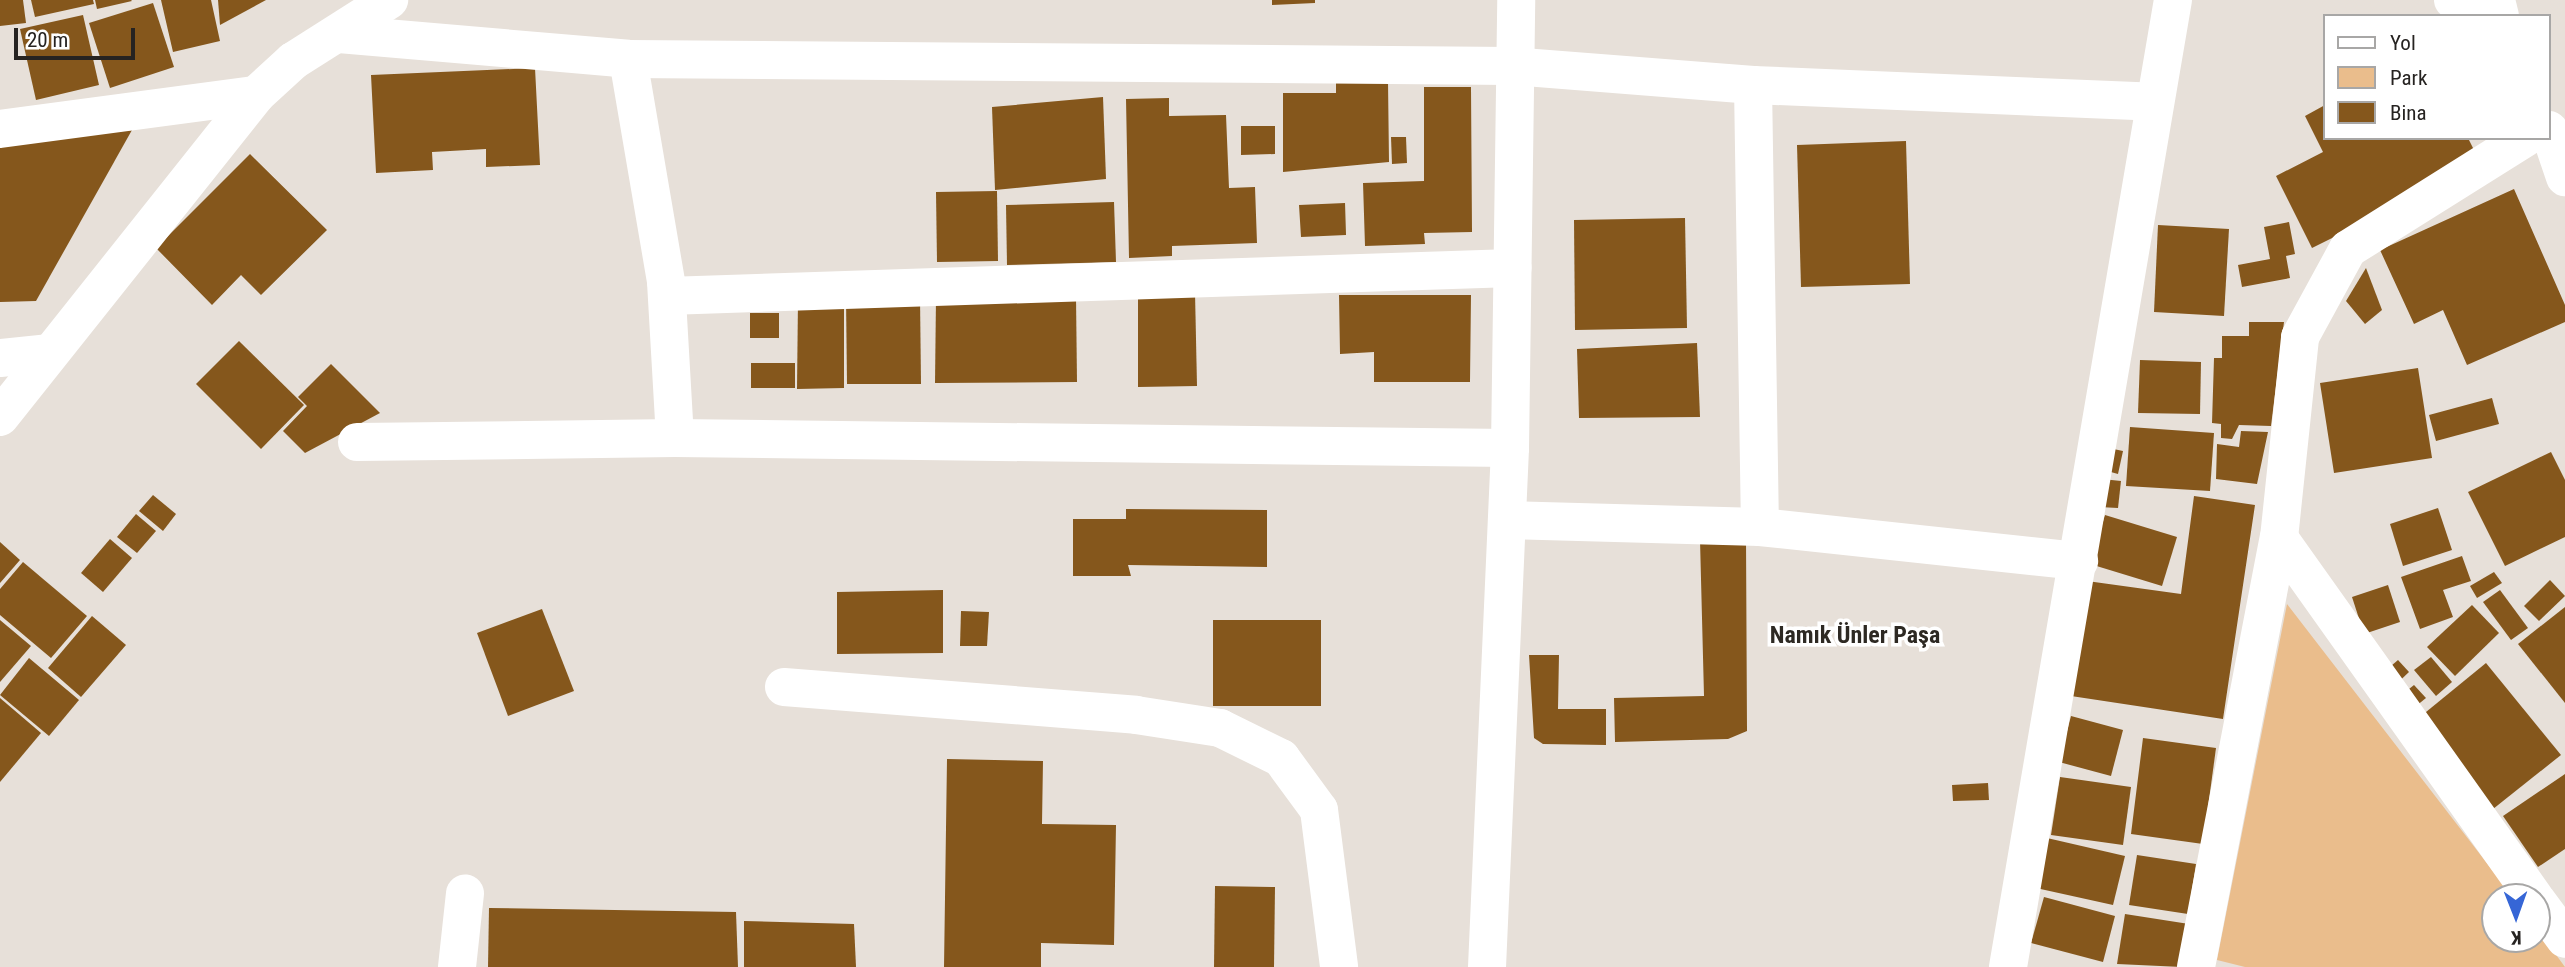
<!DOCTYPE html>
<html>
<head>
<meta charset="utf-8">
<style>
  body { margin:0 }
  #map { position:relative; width:2565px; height:967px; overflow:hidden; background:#e7e0d9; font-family:"Roboto Condensed",sans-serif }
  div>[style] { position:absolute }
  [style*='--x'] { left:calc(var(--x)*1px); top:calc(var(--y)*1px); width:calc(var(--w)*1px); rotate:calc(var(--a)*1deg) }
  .green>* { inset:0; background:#eabd8c }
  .building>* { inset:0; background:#85571c }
  .street>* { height:38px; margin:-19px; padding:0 19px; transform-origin:19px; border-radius:19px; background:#fff }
  .secondary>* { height:38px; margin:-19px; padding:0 19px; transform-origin:19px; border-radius:19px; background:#fff }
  span { translate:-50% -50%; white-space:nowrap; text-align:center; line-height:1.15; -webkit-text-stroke:7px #fff; paint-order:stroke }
  .district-label { font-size:24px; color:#2d2923; font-weight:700 }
  .legend { position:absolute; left:2323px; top:14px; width:228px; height:126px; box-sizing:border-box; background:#fff; border:2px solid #a8a7a6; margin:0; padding:9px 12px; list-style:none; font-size:21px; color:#262321 }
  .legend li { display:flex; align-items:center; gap:14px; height:35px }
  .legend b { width:35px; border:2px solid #a8a7a6 }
  .north { position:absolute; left:2481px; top:883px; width:70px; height:70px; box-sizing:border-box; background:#fff; border:2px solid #a8a7a6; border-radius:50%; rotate:179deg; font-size:19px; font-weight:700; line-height:28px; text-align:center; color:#262321 }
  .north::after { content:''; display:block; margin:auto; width:24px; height:32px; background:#3666d6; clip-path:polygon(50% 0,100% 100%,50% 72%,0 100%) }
  .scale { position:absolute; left:14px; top:28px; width:121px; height:32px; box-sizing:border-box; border:4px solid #262321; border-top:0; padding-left:9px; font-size:21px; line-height:24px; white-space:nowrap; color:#262321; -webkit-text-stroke:5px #fff; paint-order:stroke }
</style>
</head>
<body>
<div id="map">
  <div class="green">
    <div style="clip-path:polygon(2287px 604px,2513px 897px,2495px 897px,2495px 939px,2537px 939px,2537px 929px,2565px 967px,2245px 967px,2217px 960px)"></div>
  </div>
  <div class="building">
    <div style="clip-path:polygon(0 0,23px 0,26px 23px,0 26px)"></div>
    <div style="clip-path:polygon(31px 0,93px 0,94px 4px,35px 17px)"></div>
    <div style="clip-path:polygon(95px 0,131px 0,132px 1px,97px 9px)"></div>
    <div style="clip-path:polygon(161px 0,211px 0,220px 41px,173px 52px)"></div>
    <div style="clip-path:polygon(218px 0,266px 0,220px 25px)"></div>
    <div style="clip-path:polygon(1272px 0,1315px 0,1315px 3px,1272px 5px)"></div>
    <div style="clip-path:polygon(153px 3px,174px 67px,110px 88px,89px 23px)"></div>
    <div style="clip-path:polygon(83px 15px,99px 85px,36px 100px,20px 29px)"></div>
    <div style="clip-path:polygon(535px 68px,540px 165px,486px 167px,486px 149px,432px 152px,433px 170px,376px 173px,371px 75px)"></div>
    <div style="clip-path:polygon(1336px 81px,1388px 81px,1389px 162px,1283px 172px,1283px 93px,1336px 93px)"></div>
    <div style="clip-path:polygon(1424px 87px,1471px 87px,1472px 232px,1424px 233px,1425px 244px,1365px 246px,1363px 183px,1424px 181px)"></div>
    <div style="clip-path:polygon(1103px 97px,1106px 179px,995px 190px,992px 107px)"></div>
    <div style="clip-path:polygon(1169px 98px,1169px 116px,1226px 115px,1229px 188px,1255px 187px,1257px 243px,1172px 246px,1172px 256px,1129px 258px,1126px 99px)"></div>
    <div style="clip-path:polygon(2325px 105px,2325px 138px,2468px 138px,2481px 164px,2312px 248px,2276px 176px,2323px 152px,2305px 116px)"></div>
    <div style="clip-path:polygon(1241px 126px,1275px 126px,1275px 154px,1241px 155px)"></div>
    <div style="clip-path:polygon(132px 130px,36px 301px,0 302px,0 144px)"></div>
    <div style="clip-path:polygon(1391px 137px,1406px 137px,1407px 163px,1392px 164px)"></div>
    <div style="clip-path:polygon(1906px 141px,1910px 284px,1801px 287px,1797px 145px)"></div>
    <div style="clip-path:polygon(250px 154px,327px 230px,261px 295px,241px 275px,212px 305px,156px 248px)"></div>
    <div style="clip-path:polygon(2514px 189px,2565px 305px,2565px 322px,2467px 365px,2443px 310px,2414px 324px,2380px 250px)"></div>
    <div style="clip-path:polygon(997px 191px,998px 261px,937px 262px,936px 192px)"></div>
    <div style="clip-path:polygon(1114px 202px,1116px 262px,1007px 265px,1006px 205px)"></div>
    <div style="clip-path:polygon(1345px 203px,1346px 235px,1301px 237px,1299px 205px)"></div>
    <div style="clip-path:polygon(1685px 218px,1687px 328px,1575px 330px,1574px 220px)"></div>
    <div style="clip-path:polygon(2289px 222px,2295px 254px,2286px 256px,2290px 278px,2242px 287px,2238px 265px,2270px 259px,2264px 227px)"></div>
    <div style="clip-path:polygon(2158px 225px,2229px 229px,2224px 316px,2154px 312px)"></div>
    <div style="clip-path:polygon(2366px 268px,2382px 310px,2365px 324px,2346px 301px)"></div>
    <div style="clip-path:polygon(1195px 292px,1197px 386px,1138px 387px,1138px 294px)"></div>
    <div style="clip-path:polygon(1339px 295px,1471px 295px,1470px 382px,1374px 382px,1374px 352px,1340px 354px)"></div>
    <div style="clip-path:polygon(846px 297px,920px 297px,921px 384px,847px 384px)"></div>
    <div style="clip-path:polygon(1076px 297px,1077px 382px,935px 383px,936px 298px)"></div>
    <div style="clip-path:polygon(798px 299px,844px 300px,844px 388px,797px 389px)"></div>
    <div style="clip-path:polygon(750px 313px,779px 313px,779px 338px,750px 338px)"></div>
    <div style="clip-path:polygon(2249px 322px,2284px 322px,2271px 426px,2239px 425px,2232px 439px,2221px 438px,2221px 424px,2212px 423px,2214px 358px,2222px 358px,2222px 336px,2249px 336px)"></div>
    <div style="clip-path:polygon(239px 341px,304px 405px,261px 449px,196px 384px)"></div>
    <div style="clip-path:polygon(1697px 343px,1700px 417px,1579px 418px,1577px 349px)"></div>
    <div style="clip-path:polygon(2140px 360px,2201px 362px,2200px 414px,2138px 413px)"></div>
    <div style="clip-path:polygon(751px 363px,795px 363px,795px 388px,751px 388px)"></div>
    <div style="clip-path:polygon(331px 364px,380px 413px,305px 453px,283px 431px,307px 406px,298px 397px)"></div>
    <div style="clip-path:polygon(2418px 368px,2432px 458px,2334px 473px,2320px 383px)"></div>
    <div style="clip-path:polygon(2492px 398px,2499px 424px,2436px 441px,2429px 415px)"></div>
    <div style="clip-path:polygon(2130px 427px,2214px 433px,2210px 491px,2126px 486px)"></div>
    <div style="clip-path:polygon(2241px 431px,2268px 432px,2257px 484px,2216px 479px,2217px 444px,2239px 447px)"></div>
    <div style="clip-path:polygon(2104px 447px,2123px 451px,2118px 474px,2100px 469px)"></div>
    <div style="clip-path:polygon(2551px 452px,2565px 480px,2565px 537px,2505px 566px,2468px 492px)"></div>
    <div style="clip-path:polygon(2102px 479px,2121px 481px,2118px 508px,2099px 507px)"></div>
    <div style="clip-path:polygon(153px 495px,176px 514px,163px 531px,139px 511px)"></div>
    <div style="clip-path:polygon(2194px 496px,2255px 505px,2223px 719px,2071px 696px,2087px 581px,2181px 594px)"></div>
    <div style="clip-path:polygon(2438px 508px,2452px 550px,2403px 566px,2390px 524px)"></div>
    <div style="clip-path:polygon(1126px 509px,1267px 510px,1267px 567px,1128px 565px,1131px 576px,1073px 576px,1073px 519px,1126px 519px)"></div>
    <div style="clip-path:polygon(136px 514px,156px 531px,137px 553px,117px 537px)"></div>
    <div style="clip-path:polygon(2105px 515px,2177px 537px,2162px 586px,2090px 564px)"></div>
    <div style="clip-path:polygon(1746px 538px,1747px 731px,1728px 739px,1615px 742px,1614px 698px,1704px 696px,1700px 540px)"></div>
    <div style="clip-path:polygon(110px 539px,132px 558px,103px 592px,81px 573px)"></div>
    <div style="clip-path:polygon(0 542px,20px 560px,0 583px)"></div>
    <div style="clip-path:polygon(2462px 556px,2471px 581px,2443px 590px,2453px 617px,2420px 629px,2401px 577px)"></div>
    <div style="clip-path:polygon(23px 562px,87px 616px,51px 658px,0 615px,0 589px)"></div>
    <div style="clip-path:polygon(2494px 572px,2502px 583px,2477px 598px,2470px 586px)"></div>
    <div style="clip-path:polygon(2550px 580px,2565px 596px,2539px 621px,2524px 606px)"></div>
    <div style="clip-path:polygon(2388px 585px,2400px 622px,2364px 634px,2352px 597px)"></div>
    <div style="clip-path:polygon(943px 590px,943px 653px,837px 654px,837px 592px)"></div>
    <div style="clip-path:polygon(2500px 590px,2528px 628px,2511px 640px,2483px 602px)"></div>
    <div style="clip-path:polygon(2472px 605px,2499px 633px,2455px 676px,2427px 647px)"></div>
    <div style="clip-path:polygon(2565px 607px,2565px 703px,2518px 644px)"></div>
    <div style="clip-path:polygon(542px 609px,574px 691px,508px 716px,477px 633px)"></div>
    <div style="clip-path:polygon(961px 611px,989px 612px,987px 646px,960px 646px)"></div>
    <div style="clip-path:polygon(92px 616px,126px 645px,81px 697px,48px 668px)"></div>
    <div style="clip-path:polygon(0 620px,31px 646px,0 682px)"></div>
    <div style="clip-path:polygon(1213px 620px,1321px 620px,1321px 706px,1213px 706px)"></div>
    <div style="clip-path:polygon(1529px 655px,1559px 655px,1558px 709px,1606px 709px,1606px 745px,1543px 744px,1534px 738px)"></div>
    <div style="clip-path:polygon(2431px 657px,2452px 682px,2436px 696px,2414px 670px)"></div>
    <div style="clip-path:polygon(29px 658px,79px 700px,49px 736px,0 695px)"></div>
    <div style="clip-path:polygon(2398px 660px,2409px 672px,2389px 691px,2377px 678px)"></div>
    <div style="clip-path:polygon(2486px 663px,2561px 755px,2488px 813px,2415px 721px)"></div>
    <div style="clip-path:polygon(2414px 685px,2426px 698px,2405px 715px,2394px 701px)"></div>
    <div style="clip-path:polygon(0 698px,41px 733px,0 782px)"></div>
    <div style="clip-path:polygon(2071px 716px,2123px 730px,2111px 776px,2059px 762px)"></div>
    <div style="clip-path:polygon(2143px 738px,2216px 748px,2203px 844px,2131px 834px)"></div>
    <div style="clip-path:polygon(947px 759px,1043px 761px,1042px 824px,1116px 825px,1114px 945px,1041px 943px,1041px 967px,944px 967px)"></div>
    <div style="clip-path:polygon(2565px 774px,2565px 849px,2538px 867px,2503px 816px)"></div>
    <div style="clip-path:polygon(2060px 777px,2131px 787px,2123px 845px,2051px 835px)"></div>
    <div style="clip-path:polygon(1988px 783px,1989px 800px,1953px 801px,1952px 785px)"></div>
    <div style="clip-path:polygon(2047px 838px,2125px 856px,2113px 905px,2036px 888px)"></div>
    <div style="clip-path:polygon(2137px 855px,2196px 864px,2188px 914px,2129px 905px)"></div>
    <div style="clip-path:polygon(1215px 886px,1275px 887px,1274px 967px,1214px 967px)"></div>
    <div style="clip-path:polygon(2044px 897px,2115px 916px,2103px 962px,2031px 943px)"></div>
    <div style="clip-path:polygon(489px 908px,736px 912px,738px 967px,488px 967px)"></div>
    <div style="clip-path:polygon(2125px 914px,2189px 924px,2182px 967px,2117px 964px)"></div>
    <div style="clip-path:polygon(744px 921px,854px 924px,856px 967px,744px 967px)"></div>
  </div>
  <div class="street">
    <div style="--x:339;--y:34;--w:290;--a:4.9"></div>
    <div style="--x:628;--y:59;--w:884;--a:0.45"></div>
    <div style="--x:1512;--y:66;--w:242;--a:4.5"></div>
    <div style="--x:1753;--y:85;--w:401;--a:2.4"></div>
    <div style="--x:628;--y:59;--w:226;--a:80.3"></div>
    <div style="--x:666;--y:282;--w:156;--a:86.7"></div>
    <div style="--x:1753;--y:85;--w:442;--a:89.1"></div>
    <div style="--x:0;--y:129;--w:258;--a:-7.6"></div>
    <div style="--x:2549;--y:130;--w:50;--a:71.2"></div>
    <div style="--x:667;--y:296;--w:846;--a:-1.9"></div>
    <div style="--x:0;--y:358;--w:48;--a:-5.9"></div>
    <div style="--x:357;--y:442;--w:318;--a:-0.7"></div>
    <div style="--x:675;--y:438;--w:835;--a:0.69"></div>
    <div style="--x:1507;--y:520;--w:253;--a:1.6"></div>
    <div style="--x:1760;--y:527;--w:321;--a:6.1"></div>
    <div style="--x:2279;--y:538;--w:440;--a:54.6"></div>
    <div style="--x:784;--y:687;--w:353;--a:4.5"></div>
    <div style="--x:1136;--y:715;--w:85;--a:8.8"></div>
    <div style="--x:1220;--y:728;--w:68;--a:26.2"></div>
    <div style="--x:1281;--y:758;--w:64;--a:53.8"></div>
    <div style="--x:1319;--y:810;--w:158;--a:82.7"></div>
    <div style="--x:2537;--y:901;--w:47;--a:53.6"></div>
    <div style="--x:457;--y:967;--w:74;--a:-83.8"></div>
    <div style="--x:1487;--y:967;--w:520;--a:-87.46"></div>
    <div style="--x:1510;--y:448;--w:448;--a:-89.2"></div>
    <div style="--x:2008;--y:967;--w:981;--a:-80.32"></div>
    <div style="--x:2196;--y:967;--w:437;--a:-79.1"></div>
    <div style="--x:2279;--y:538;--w:202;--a:-84"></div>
    <div style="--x:2300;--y:337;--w:100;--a:-61.4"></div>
    <div style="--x:2348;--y:249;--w:209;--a:-32.1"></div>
  </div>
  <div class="secondary">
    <div style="--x:2453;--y:0;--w:26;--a:39"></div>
    <div style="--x:2496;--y:0;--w:16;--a:76"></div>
    <div style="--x:0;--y:417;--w:411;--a:-51.5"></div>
    <div style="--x:256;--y:95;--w:50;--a:-42.6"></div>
    <div style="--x:293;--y:61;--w:114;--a:-32.4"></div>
  </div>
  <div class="district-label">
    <span style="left:1855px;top:636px">Namık Ünler Paşa</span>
  </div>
  <ul class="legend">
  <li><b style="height:9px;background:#fff"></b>Yol</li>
  <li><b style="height:19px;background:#eabd8c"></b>Park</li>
  <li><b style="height:19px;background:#85571c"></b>Bina</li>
  </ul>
  <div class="north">K</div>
  <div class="scale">20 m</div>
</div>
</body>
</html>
